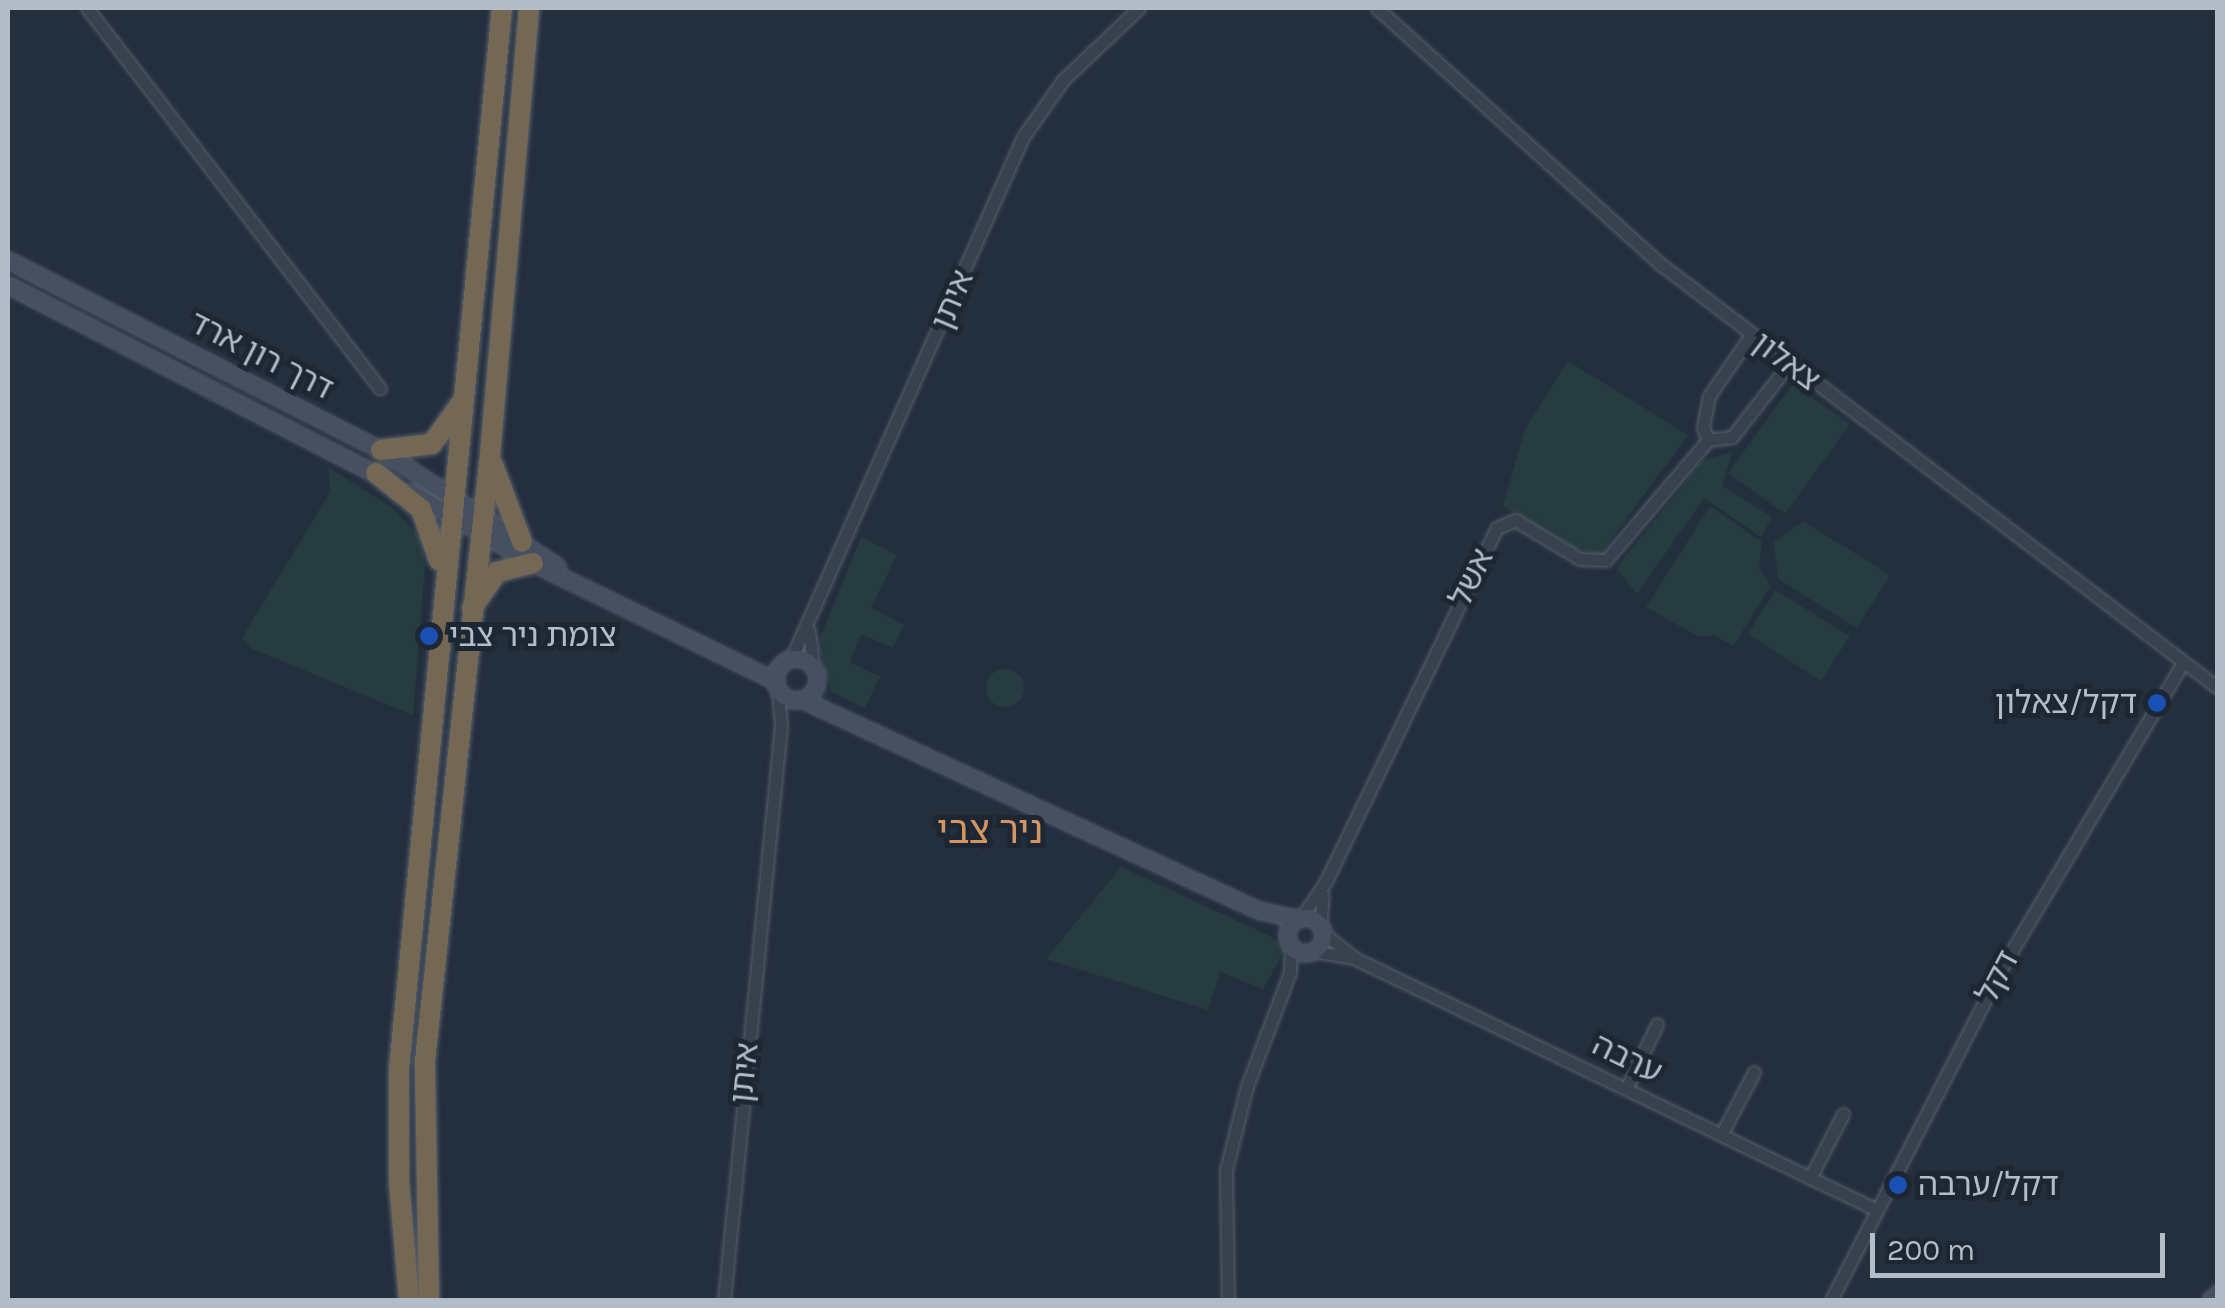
<!DOCTYPE html>
<html>
<head>
<meta charset="utf-8">
<style>
  body { margin:0 }
  #map { position:relative; width:2225px; height:1308px; overflow:hidden; background:#242f3e; font-family:Karla,"Noto Sans Hebrew",sans-serif }
  div>[style] { position:absolute }
  [style*='--x'] { left:calc(var(--x)*1px); top:calc(var(--y)*1px); width:calc(var(--w)*1px); rotate:calc(var(--a)*1deg) }
  .green>* { inset:0; background:#263c3f }
  .round { border-radius:50% }
  .roads { filter:drop-shadow(0 0 2px #565f6c) drop-shadow(0 0 2px #565f6c) }
  .street>* { height:11px; margin:-5.5px; padding:0 5.5px; transform-origin:5.5px; border-radius:5.5px; background:#38414e }
  .secondary>* { height:15px; margin:-7.5px; padding:0 7.5px; transform-origin:7.5px; border-radius:7.5px; background:#465061 }
  .secondary>.ring { margin:-7.5px; padding:0; box-sizing:content-box; background:none; border:15px solid #465061; border-radius:50% }
  .highway>* { height:20px; margin:-10px; padding:0 10px; transform-origin:10px; border-radius:10px; background:#746855 }
  .dots>* { width:28px; height:28px; translate:-50% -50%; box-sizing:border-box; border:5px solid #1d2633; border-radius:50% }
  span { translate:-50% -50%; white-space:nowrap; text-align:center; line-height:1.15; -webkit-text-stroke:10px #1d2633; paint-order:stroke }
  .street-label { font-size:32px; color:#b4bcc9 }
  .poi-label { font-size:32px; color:#b4bcc9 }
  .left { translate:0 -50%; text-align:left }
  .right { translate:-100% -50%; text-align:right }
  .quarter-label { font-size:38px; color:#d59563 }
  .frame { position:absolute; inset:0; border:10px solid #b4bcc9; pointer-events:none }
  .scale { position:absolute; left:1870px; top:1233px; width:295px; height:45px; box-sizing:border-box; border:5px solid #b4bcc9; border-top:0; padding-left:12px; font-size:30px; line-height:35px; white-space:nowrap; color:#b4bcc9; -webkit-text-stroke:8px #1d2633; paint-order:stroke }
</style>
</head>
<body>
<div id="map">
  <div class="green">
    <div style="clip-path:polygon(1568px 361px,1688px 435px,1600px 555px,1576px 549px,1503px 506px,1525px 429px)"></div>
    <div style="clip-path:polygon(1793px 384px,1850px 424px,1785px 514px,1728px 473px)"></div>
    <div style="clip-path:polygon(1732px 452px,1722px 486px,1772px 517px,1761px 537px,1704px 498px,1637px 594px,1616px 568px,1703px 460px)"></div>
    <div style="clip-path:polygon(328px 467px,392px 507px,422px 539px,425px 566px,413px 715px,252px 649px,242px 638px,330px 492px)"></div>
    <div style="clip-path:polygon(1710px 506px,1762px 542px,1759px 568px,1771px 586px,1733px 646px,1714px 635px,1699px 637px,1646px 607px)"></div>
    <div style="clip-path:polygon(1803px 521px,1890px 575px,1857px 628px,1778px 579px,1774px 542px)"></div>
    <div style="clip-path:polygon(861px 537px,897px 555px,871px 608px,904px 625px,893px 648px,861px 634px,850px 662px,880px 677px,865px 708px,831px 692px,818px 643px)"></div>
    <div style="clip-path:polygon(1775px 590px,1850px 636px,1821px 681px,1748px 634px)"></div>
    <div class="round" style="left:986px;top:669px;width:38px;height:38px"></div>
    <div style="clip-path:polygon(1121px 867px,1272px 937px,1285px 950px,1263px 989px,1220px 972px,1208px 1010px,1046px 959px)"></div>
  </div>
  <div class="roads">
    <div class="street">
      <div style="--x:87;--y:8;--w:480;--a:52.4"></div>
      <div style="--x:1377;--y:8;--w:385;--a:42.1"></div>
      <div style="--x:1663;--y:266;--w:697;--a:37.25"></div>
      <div style="--x:1708;--y:440;--w:14;--a:-111"></div>
      <div style="--x:1703;--y:427;--w:32;--a:-79"></div>
      <div style="--x:1709;--y:396;--w:74;--a:-55.5"></div>
      <div style="--x:1708;--y:440;--w:24;--a:-7"></div>
      <div style="--x:1732;--y:437;--w:93;--a:-52"></div>
      <div style="--x:809;--y:631;--w:35;--a:83"></div>
      <div style="--x:791;--y:659;--w:571;--a:-66.04"></div>
      <div style="--x:1023;--y:137;--w:70;--a:-54.9"></div>
      <div style="--x:1063;--y:80;--w:105;--a:-43.5"></div>
      <div style="--x:1301;--y:918;--w:45;--a:-56"></div>
      <div style="--x:1326;--y:881;--w:392;--a:-64.2"></div>
      <div style="--x:1497;--y:528;--w:20;--a:-24"></div>
      <div style="--x:1515;--y:520;--w:76;--a:31"></div>
      <div style="--x:1580;--y:559;--w:26;--a:2"></div>
      <div style="--x:1606;--y:560;--w:157;--a:-49.6"></div>
      <div style="--x:1320;--y:927;--w:32;--a:-85"></div>
      <div style="--x:1322;--y:932;--w:43;--a:38.5"></div>
      <div style="--x:1356;--y:959;--w:576;--a:25.72"></div>
      <div style="--x:1313;--y:951;--w:36;--a:10"></div>
      <div style="--x:1626;--y:1089;--w:72;--a:-64.5"></div>
      <div style="--x:1721;--y:1135;--w:71;--a:-62.4"></div>
      <div style="--x:1810;--y:1178;--w:72;--a:-62.7"></div>
      <div style="--x:724;--y:1300;--w:577;--a:-84.33"></div>
      <div style="--x:781;--y:726;--w:36;--a:-95"></div>
      <div style="--x:1228;--y:1300;--w:130;--a:-90.9"></div>
      <div style="--x:1226;--y:1170;--w:87;--a:-76"></div>
      <div style="--x:1247;--y:1086;--w:122;--a:-69.3"></div>
      <div style="--x:1290;--y:972;--w:26;--a:-88"></div>
      <div style="--x:1831;--y:1300;--w:378;--a:-62.8"></div>
      <div style="--x:2004;--y:964;--w:350;--a:-59.3"></div>
    </div>
    <div class="secondary">
      <div style="--x:8;--y:260;--w:419;--a:27"></div>
      <div style="--x:381;--y:450;--w:211;--a:33.4"></div>
      <div style="--x:8;--y:285;--w:420;--a:27.2"></div>
      <div style="--x:411;--y:492;--w:141;--a:30.2"></div>
      <div style="--x:533;--y:563;--w:270;--a:25.9"></div>
      <div class="ring" style="left:775px;top:658px;width:27px;height:27px"></div>
      <div style="--x:801;--y:699;--w:503;--a:24.78"></div>
      <div style="--x:1258;--y:910;--w:42;--a:12.4"></div>
      <div class="ring" style="left:1287px;top:917px;width:21px;height:21px"></div>
      <div style="--x:2210;--y:1300;--w:11;--a:-41"></div>
    </div>
    <div class="highway">
      <div style="--x:381;--y:450;--w:51;--a:-6.7"></div>
      <div style="--x:432;--y:444;--w:52;--a:-54.5"></div>
      <div style="--x:493;--y:465;--w:82;--a:69.4"></div>
      <div style="--x:376;--y:473;--w:58;--a:38.7"></div>
      <div style="--x:421;--y:509;--w:54;--a:70.6"></div>
      <div style="--x:472;--y:608;--w:44;--a:-55.2"></div>
      <div style="--x:497;--y:572;--w:37;--a:-14"></div>
      <div style="--x:409;--y:1300;--w:120;--a:-94.8"></div>
      <div style="--x:399;--y:1180;--w:111;--a:-90"></div>
      <div style="--x:399;--y:1069;--w:1066;--a:-84.46"></div>
      <div style="--x:429;--y:1300;--w:239;--a:-91"></div>
      <div style="--x:425;--y:1061;--w:609;--a:-83.88"></div>
      <div style="--x:490;--y:455;--w:449;--a:-85"></div>
    </div>
  </div>
  <div class="dots">
    <div style="left:429px;top:636px;background:#1a4fb4"></div>
    <div style="left:2157px;top:703px;background:#1a4fb4"></div>
    <div style="left:1898px;top:1185px;background:#1a4fb4"></div>
  </div>
  <div class="street-label">
    <span style="left:953px;top:300px;rotate:-67deg">איתן</span>
    <span style="left:261px;top:356px;rotate:27deg">דרך רון ארד</span>
    <span style="left:1786px;top:362px;rotate:37deg">צאלון</span>
    <span style="left:1472px;top:578px;rotate:-64deg">אשל</span>
    <span style="left:1998px;top:977px;rotate:-62deg">דקל</span>
    <span style="left:1627px;top:1059px;rotate:26deg">ערבה</span>
    <span style="left:745px;top:1073px;rotate:-84deg">איתן</span>
  </div>
  <div class="poi-label">
    <span class="left" style="left:449px;top:636px">צומת ניר צבי</span>
    <span class="right" style="left:2137px;top:703px">דקל/צאלון</span>
    <span class="left" style="left:1918px;top:1185px">דקל/ערבה</span>
  </div>
  <div class="quarter-label">
    <span style="left:990px;top:831px">ניר צבי</span>
  </div>
  <div class="frame"></div>
  <div class="scale">200 m</div>
</div>
</body>
</html>
